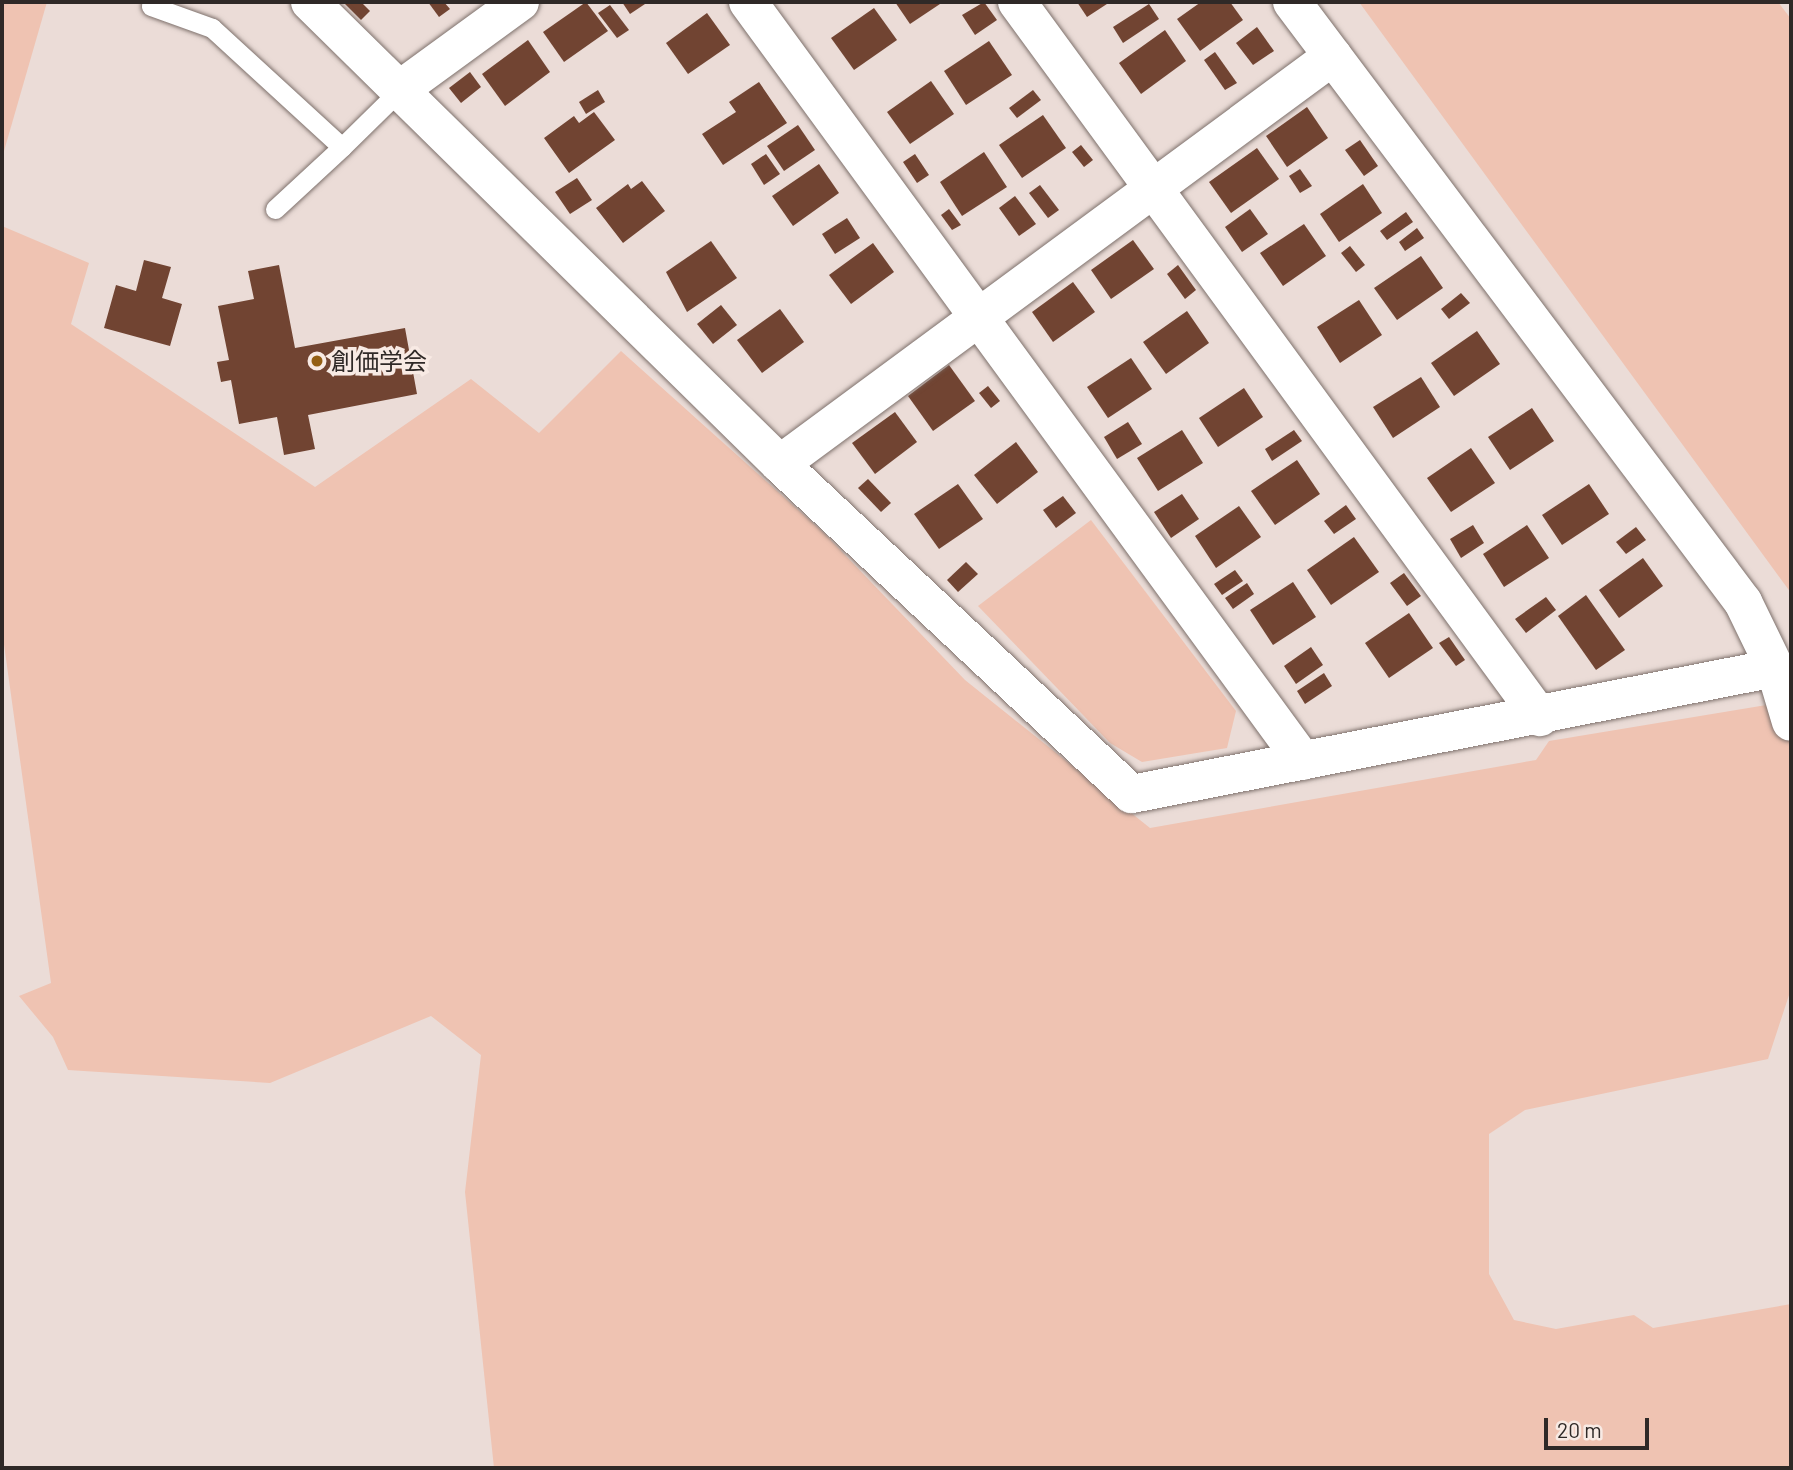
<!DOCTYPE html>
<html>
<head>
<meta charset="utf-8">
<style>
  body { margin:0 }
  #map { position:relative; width:1793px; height:1470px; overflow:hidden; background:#ebdcd7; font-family:Barlow,"Noto Sans JP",sans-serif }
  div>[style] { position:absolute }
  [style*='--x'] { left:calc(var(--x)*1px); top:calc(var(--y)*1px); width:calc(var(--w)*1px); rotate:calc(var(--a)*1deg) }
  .green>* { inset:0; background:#efc3b2 }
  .building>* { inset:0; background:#714432 }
  .roads { filter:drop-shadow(0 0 2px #7e716c) drop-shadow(0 0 2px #7e716c) }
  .lane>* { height:19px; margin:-9.5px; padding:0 9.5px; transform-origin:9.5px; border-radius:9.5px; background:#fff }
  .street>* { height:38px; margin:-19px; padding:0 19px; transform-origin:19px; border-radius:19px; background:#fff }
  .dots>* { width:19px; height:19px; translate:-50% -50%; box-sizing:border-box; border:4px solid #f8eae4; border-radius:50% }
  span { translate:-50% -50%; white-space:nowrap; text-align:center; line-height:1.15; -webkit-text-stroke:7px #f8eae4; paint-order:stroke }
  .poi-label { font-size:24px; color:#2f2927 }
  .left { translate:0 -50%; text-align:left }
  .frame { position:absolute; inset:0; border:4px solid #2f2927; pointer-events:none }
  .scale { position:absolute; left:1544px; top:1418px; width:105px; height:32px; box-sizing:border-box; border:4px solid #2f2927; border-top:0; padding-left:9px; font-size:21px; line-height:24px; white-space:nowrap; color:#2f2927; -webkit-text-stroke:5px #f8eae4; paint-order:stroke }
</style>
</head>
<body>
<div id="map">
  <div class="green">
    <div style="clip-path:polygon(2px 2px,47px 2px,2px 158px)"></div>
    <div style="clip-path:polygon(1359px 2px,1778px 2px,1791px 19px,1791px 593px)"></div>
    <div style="clip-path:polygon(2px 226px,89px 263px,71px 324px,315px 487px,471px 379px,539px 433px,621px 351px,824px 533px,965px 680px,1150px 828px,1536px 760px,1549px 741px,1791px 701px,1791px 989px,1768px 1059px,1525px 1110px,1489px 1134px,1489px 1274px,1514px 1320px,1556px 1329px,1634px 1315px,1653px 1328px,1791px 1304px,1791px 1468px,494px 1468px,465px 1192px,481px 1055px,431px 1016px,270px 1083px,68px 1070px,53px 1037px,19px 996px,51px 983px,2px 630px)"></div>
    <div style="clip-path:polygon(1091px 520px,1236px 711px,1227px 748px,1142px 762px,1110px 743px,978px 606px)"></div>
  </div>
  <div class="building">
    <div style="clip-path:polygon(343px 2px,361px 2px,370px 11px,361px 20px)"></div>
    <div style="clip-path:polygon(428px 2px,444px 2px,450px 9px,439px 17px)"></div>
    <div style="clip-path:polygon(586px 2px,608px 31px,564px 62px,543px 32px)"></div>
    <div style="clip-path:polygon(622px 2px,648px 2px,630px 14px)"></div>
    <div style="clip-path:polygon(895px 2px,943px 2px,910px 24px)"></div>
    <div style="clip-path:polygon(984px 2px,997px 20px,975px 35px,962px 15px)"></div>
    <div style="clip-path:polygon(1077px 2px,1110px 2px,1087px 17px)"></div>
    <div style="clip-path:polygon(1201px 2px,1230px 2px,1243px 20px,1200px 51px,1177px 19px)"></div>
    <div style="clip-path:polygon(1149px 4px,1159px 19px,1123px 43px,1113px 27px)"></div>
    <div style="clip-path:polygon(610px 5px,629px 30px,617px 38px,598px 13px)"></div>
    <div style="clip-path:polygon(874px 8px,897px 40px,854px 70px,831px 38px)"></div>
    <div style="clip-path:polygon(707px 13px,730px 45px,688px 74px,666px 43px)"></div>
    <div style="clip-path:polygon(1257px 27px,1274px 51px,1253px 65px,1236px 43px)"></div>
    <div style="clip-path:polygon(1165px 30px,1186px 61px,1141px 94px,1119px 63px)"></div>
    <div style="clip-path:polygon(528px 40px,550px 72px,505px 106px,482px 74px)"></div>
    <div style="clip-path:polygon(989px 41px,1012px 75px,966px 105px,944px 71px)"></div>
    <div style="clip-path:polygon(1215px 52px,1237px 83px,1225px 90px,1204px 60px)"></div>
    <div style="clip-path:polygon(470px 72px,481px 87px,461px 103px,449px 88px)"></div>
    <div style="clip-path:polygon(931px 81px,954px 114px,910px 144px,887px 112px)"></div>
    <div style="clip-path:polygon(759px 82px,787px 123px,723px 165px,702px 134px,736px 112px,729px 102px)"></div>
    <div style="clip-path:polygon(598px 90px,605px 102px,586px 114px,579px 102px)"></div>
    <div style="clip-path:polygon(1033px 90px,1041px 100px,1017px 118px,1009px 108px)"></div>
    <div style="clip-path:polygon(1307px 107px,1328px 138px,1287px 167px,1266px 136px)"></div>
    <div style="clip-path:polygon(594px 112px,615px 140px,569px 173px,544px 138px,574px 116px,579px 123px)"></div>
    <div style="clip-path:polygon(1043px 115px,1066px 148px,1022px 178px,999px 145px)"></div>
    <div style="clip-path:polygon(798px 125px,815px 150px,784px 171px,767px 146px)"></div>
    <div style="clip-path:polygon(1360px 140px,1378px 166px,1364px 176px,1345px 150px)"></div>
    <div style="clip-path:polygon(1081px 145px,1093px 160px,1084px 167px,1072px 152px)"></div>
    <div style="clip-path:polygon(1257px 148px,1279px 179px,1231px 213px,1209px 182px)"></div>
    <div style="clip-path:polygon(984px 152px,1007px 187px,962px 216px,940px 182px)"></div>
    <div style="clip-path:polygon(766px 154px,780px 174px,764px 185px,751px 164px)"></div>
    <div style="clip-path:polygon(915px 154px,929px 175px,917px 183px,903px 162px)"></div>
    <div style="clip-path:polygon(819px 164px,839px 193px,793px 226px,772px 196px)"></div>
    <div style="clip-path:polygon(1300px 169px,1312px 186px,1300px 193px,1289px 176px)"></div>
    <div style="clip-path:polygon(577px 178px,592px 200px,570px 214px,555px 192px)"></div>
    <div style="clip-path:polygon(642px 181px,665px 211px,623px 243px,596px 208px,628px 184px,631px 189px)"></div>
    <div style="clip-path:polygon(1363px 184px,1382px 213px,1339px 242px,1320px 214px)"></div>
    <div style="clip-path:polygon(1040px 185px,1059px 210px,1048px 218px,1029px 193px)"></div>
    <div style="clip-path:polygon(1015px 196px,1036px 224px,1019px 236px,999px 208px)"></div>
    <div style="clip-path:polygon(949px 209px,961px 225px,952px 230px,941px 215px)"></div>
    <div style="clip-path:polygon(1250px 209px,1268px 234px,1242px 252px,1225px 227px)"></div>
    <div style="clip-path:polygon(1406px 212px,1413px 222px,1387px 240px,1380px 231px)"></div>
    <div style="clip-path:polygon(847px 218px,860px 238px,835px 254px,822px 234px)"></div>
    <div style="clip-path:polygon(1304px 224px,1326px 256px,1283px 286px,1260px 253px)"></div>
    <div style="clip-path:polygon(1417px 228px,1424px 238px,1405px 251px,1399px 242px)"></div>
    <div style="clip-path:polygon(1133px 240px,1154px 269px,1111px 299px,1091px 270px)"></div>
    <div style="clip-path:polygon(711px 241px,737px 278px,687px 312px,666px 272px)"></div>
    <div style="clip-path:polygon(873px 243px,894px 272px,851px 304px,829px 275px)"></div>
    <div style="clip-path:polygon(1350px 246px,1365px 265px,1356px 272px,1341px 253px)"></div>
    <div style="clip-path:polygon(1421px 256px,1443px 288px,1397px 320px,1374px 288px)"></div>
    <div style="clip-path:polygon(144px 260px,171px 267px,162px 298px,182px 304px,170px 346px,104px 328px,116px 285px,136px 291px)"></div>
    <div style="clip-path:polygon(279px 265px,295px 348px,405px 328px,417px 394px,308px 415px,315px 449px,284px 455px,277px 417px,239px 424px,231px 380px,221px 382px,217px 362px,229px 360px,218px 306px,254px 299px,248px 271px)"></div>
    <div style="clip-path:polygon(1178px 265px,1196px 290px,1185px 299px,1167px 274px)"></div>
    <div style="clip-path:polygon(1073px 282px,1095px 312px,1053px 342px,1032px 312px)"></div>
    <div style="clip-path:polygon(1461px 293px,1470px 303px,1449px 319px,1441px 309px)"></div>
    <div style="clip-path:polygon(1359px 300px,1382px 335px,1340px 363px,1317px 327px)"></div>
    <div style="clip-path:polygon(721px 305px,737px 325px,713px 344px,697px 324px)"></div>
    <div style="clip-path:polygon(780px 309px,804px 342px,762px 373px,737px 340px)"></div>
    <div style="clip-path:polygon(1187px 311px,1209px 343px,1166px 374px,1143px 342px)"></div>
    <div style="clip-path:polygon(1477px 331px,1500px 364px,1454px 396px,1431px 363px)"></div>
    <div style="clip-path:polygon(1131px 358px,1152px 389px,1108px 418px,1087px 387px)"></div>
    <div style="clip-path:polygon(949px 365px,975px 401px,933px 431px,908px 396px)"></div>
    <div style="clip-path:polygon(1421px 377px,1440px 407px,1393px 438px,1373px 407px)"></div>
    <div style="clip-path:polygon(988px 386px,1000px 401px,991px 408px,979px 393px)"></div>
    <div style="clip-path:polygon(1244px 388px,1263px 417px,1218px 447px,1199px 418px)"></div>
    <div style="clip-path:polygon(1532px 408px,1554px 441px,1510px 470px,1488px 437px)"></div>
    <div style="clip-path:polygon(895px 412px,917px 442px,875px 474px,852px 443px)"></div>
    <div style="clip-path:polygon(1128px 422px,1142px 444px,1117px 459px,1104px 437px)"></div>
    <div style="clip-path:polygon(1182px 430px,1203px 463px,1158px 491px,1137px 458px)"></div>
    <div style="clip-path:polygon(1294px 430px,1302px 441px,1272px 461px,1265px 449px)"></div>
    <div style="clip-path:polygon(1016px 442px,1038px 472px,997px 504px,974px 475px)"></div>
    <div style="clip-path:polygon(1471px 448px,1495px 483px,1451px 512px,1427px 478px)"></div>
    <div style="clip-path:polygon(1297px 460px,1320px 494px,1275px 525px,1251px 491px)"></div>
    <div style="clip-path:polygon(868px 479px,891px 503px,881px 512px,858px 488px)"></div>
    <div style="clip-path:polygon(958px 484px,983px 519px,939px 549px,914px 514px)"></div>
    <div style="clip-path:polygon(1589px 484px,1609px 514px,1562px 545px,1542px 515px)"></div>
    <div style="clip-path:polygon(1182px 494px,1199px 519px,1171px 538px,1154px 512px)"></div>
    <div style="clip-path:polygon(1063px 496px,1076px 513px,1056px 528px,1043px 510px)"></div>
    <div style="clip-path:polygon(1346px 505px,1356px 519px,1334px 534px,1324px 521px)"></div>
    <div style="clip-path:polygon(1239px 506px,1261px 537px,1216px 568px,1195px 536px)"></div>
    <div style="clip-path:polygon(1473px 525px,1484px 543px,1461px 558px,1450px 539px)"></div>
    <div style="clip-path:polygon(1527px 525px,1549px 558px,1504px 587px,1483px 554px)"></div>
    <div style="clip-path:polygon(1636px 527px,1646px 540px,1626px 554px,1616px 542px)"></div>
    <div style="clip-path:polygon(1354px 537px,1379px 572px,1331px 605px,1307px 570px)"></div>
    <div style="clip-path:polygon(1643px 558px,1663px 586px,1619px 618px,1599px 590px)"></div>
    <div style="clip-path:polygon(966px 562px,978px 574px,958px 592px,947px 580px)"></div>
    <div style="clip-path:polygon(1235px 570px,1243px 581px,1222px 595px,1214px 584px)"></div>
    <div style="clip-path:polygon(1404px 573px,1421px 596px,1407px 606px,1390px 583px)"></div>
    <div style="clip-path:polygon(1293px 582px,1316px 617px,1273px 645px,1250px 610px)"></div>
    <div style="clip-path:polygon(1247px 583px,1254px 594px,1233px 609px,1225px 598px)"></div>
    <div style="clip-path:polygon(1586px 595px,1625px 650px,1596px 670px,1558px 616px)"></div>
    <div style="clip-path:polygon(1546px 597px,1556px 610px,1526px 633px,1515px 619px)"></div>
    <div style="clip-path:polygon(1409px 613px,1433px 648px,1389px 678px,1365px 643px)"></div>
    <div style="clip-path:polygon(1449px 637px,1465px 660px,1456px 666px,1439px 643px)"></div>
    <div style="clip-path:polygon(1311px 647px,1323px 665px,1296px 684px,1284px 666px)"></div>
    <div style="clip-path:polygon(1324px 673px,1332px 686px,1305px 704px,1297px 691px)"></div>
  </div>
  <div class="roads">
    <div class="lane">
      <div style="--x:153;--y:2;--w:4;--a:117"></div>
      <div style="--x:151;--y:6;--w:65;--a:19.8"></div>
      <div style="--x:212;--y:28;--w:176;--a:42.5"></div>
      <div style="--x:342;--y:147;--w:84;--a:-44.5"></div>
      <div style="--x:275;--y:209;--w:91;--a:-42.8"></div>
    </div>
    <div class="street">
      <div style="--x:310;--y:2;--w:659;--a:44.51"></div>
      <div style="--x:780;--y:464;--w:482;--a:43.2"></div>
      <div style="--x:1132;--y:794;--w:655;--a:-11.09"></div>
      <div style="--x:748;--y:2;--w:940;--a:53.82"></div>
      <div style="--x:1017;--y:2;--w:886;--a:53.82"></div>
      <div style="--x:1292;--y:2;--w:751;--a:53.07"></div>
      <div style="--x:1743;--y:602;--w:73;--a:64.1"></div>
      <div style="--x:1775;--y:668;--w:56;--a:73.5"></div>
      <div style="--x:402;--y:88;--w:146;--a:-36.1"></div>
      <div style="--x:780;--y:464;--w:687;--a:-36.42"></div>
    </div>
  </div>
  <div class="dots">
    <div style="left:317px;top:361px;background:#945f14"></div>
  </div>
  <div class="poi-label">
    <span class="left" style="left:331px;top:361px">創価学会</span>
  </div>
  <div class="frame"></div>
  <div class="scale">20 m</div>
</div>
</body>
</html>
